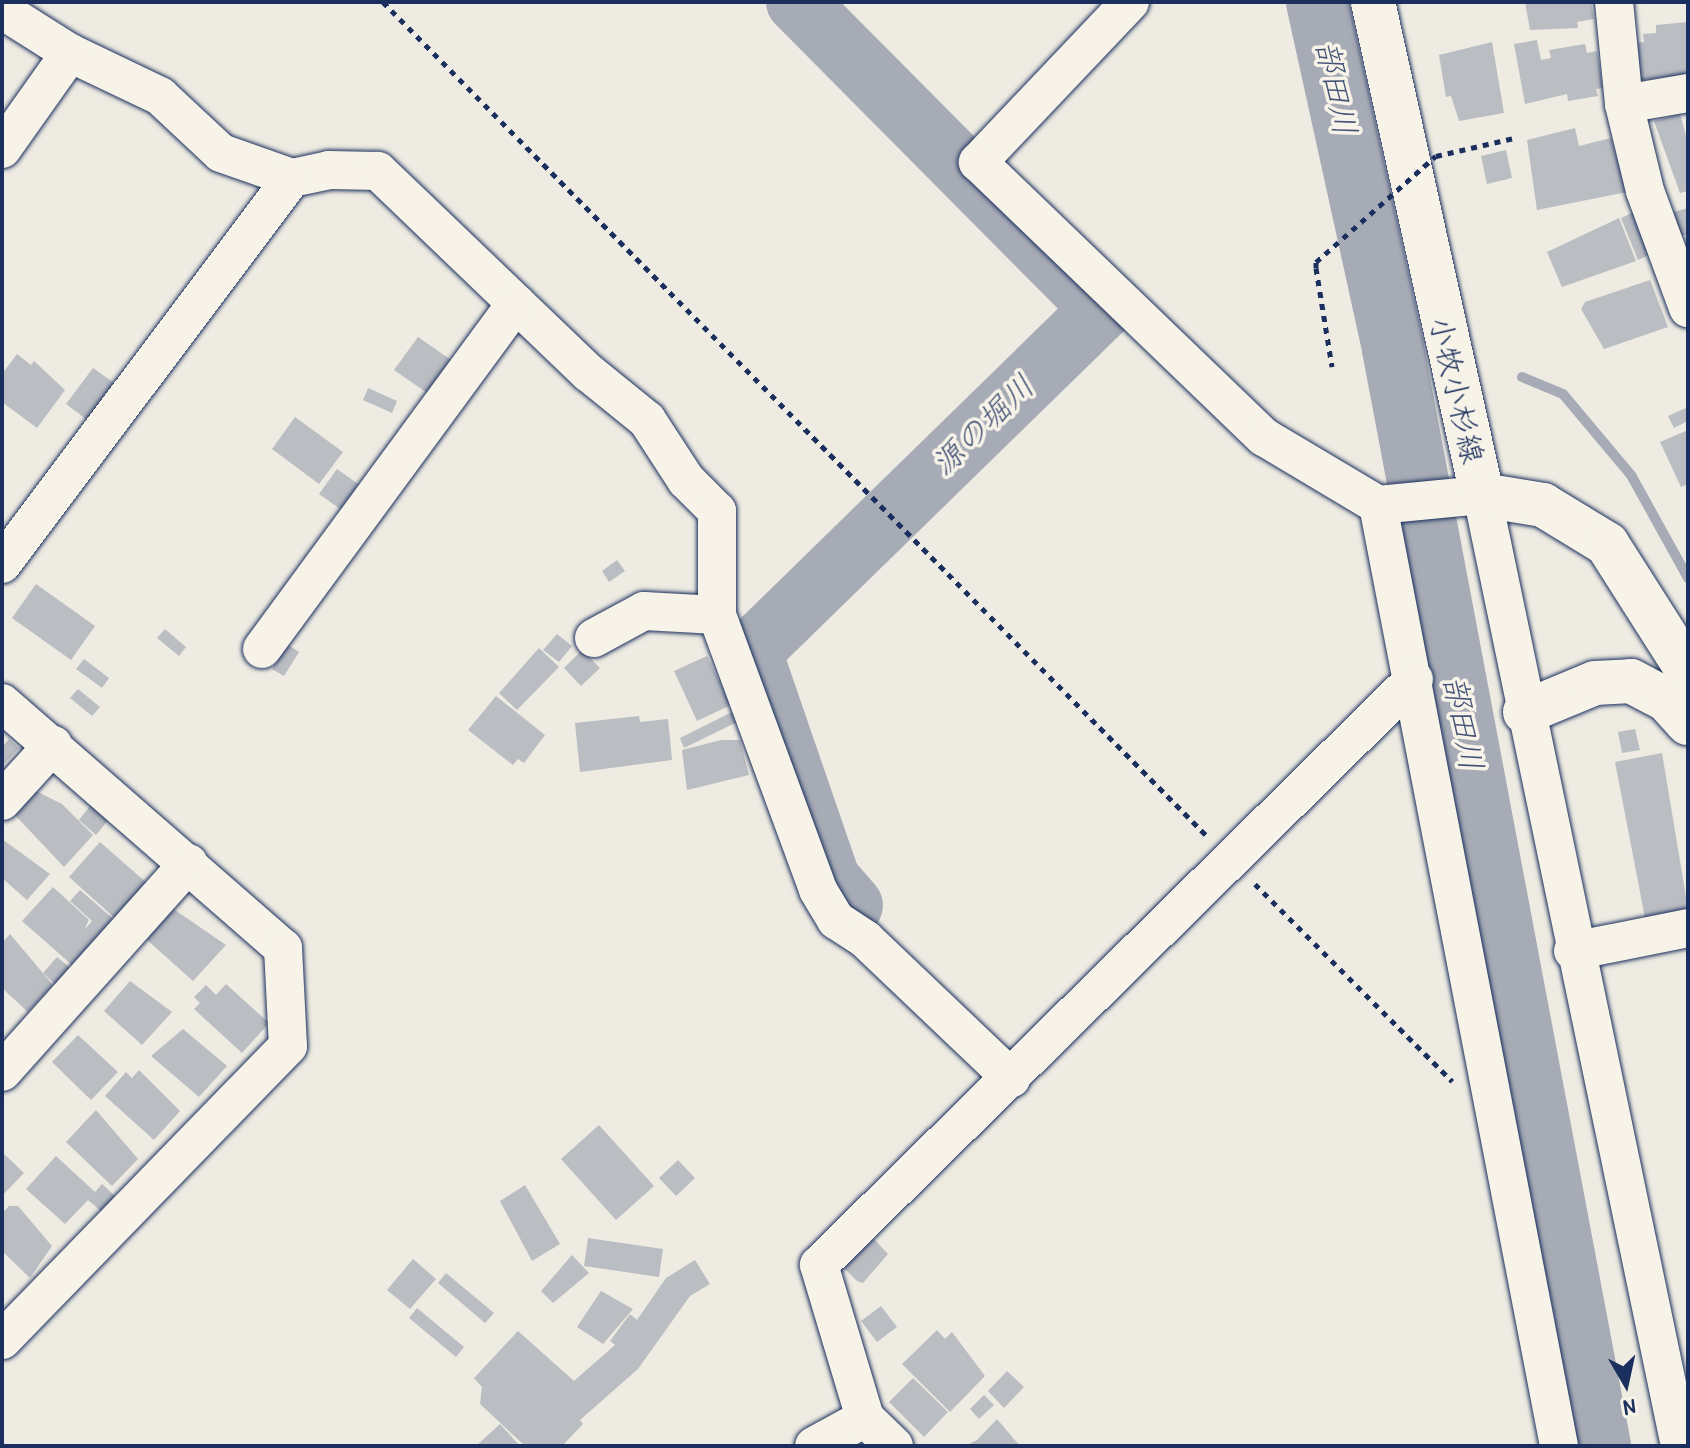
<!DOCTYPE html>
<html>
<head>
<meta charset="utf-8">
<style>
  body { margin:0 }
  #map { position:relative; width:1690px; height:1448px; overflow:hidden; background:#eeebe2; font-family:"Patrick Hand","Klee One",sans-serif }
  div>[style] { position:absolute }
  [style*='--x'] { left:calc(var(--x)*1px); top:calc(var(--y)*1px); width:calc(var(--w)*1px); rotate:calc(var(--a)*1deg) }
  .stream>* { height:10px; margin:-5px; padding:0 5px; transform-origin:5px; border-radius:5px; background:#a6abb5 }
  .river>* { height:62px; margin:-31px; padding:0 31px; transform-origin:31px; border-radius:31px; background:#a6abb5 }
  .building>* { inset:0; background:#babdc2 }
  .path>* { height:5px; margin-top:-2.5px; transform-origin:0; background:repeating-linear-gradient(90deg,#1b2f5e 0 6px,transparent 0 12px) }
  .roads { filter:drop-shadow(0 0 2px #1b2f5e) drop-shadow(0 0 2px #1b2f5e) }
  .minor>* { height:38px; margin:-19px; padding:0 19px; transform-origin:19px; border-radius:19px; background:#f7f3e8 }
  .major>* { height:44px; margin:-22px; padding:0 22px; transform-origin:22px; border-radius:22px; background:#f7f3e8 }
  .path-bridge>* { height:5px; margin-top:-2.5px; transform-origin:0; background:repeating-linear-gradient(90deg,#1b2f5e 0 6px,transparent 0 12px) }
  span { translate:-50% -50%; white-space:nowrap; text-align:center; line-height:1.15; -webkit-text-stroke:7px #f7f3e8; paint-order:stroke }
  .street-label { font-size:30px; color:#1b2f5e }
  .water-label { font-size:32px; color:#455478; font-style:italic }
  .frame { position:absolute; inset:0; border:4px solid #1b2f5e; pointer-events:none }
  .north { position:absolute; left:1586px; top:1344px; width:80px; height:80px; -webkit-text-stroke:6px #f7f3e8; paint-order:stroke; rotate:171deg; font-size:22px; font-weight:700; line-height:32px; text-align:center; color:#1b2f5e }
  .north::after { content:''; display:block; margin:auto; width:28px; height:36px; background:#1b2f5e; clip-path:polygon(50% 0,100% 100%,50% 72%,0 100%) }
</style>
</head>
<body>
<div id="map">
  <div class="stream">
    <div style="--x:1522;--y:377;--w:44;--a:22.5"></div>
    <div style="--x:1563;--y:394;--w:106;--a:50"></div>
    <div style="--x:1631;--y:475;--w:118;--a:61"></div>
  </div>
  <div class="river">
    <div style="--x:797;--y:2;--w:433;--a:45.2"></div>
    <div style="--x:1102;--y:309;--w:491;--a:135.7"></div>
    <div style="--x:751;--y:652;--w:240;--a:71"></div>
    <div style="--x:829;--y:879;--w:35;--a:49"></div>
    <div style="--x:1317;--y:2;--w:355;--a:77.6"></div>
    <div style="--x:1393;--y:349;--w:1116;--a:79.31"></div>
  </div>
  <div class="building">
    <div style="clip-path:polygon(1525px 2px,1591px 2px,1594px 19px,1577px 22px,1578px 28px,1530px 30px)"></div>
    <div style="clip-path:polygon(1688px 22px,1688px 76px,1641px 80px,1637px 43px,1644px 42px,1643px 34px,1656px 33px,1656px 25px)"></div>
    <div style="clip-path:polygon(1537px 40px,1541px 60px,1551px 58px,1549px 50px,1585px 44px,1587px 53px,1597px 51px,1603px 88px,1596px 89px,1598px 96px,1568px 101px,1567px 94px,1525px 104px,1514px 44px)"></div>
    <div style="clip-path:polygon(1492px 42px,1504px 113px,1459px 121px,1451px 96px,1446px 97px,1439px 55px)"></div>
    <div style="clip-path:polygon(1680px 114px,1688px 143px,1688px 191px,1680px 193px,1654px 121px)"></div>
    <div style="clip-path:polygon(1575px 128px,1579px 146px,1611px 138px,1627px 192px,1537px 210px,1527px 140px)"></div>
    <div style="clip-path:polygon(1506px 150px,1512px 178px,1487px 184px,1481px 156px)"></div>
    <div style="clip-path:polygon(1688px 208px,1688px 234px,1677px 237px,1670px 213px)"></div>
    <div style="clip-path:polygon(1634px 212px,1651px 254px,1638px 260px,1621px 218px)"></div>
    <div style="clip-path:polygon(1619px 218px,1636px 261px,1562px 287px,1547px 252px)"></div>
    <div style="clip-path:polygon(1650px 280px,1668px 327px,1604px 349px,1581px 309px,1585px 302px)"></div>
    <div style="clip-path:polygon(418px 337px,454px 362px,430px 395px,394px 370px)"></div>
    <div style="clip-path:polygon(17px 354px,31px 365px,34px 361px,65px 390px,37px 428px,2px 402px,2px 374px)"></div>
    <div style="clip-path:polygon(93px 368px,117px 385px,90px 422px,66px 404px)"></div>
    <div style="clip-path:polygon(368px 388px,397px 401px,392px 413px,363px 400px)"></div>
    <div style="clip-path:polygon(1688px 407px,1688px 421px,1674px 428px,1668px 416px)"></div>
    <div style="clip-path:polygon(295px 417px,343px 452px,319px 484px,272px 449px)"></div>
    <div style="clip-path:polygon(1688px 430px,1688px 484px,1681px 487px,1660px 442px)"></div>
    <div style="clip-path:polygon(337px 469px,361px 486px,343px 511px,319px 494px)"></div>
    <div style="clip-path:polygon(617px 560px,625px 571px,609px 582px,602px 571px)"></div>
    <div style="clip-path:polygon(36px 584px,95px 626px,71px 660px,12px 618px)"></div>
    <div style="clip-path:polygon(165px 629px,186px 647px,179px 656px,157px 638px)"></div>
    <div style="clip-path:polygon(557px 634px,572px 646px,559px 662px,543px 650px)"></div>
    <div style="clip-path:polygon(287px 644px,299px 652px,284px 676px,272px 669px)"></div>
    <div style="clip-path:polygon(539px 648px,559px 667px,517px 710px,499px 693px)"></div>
    <div style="clip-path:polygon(582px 650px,600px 668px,581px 686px,564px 668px)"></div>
    <div style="clip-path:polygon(707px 656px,731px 705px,697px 721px,674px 671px)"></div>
    <div style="clip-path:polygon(84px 659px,109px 678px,102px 688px,76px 669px)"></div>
    <div style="clip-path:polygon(78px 689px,100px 707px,92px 716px,70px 698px)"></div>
    <div style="clip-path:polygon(496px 696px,545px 735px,524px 763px,518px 759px,513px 765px,468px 730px)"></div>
    <div style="clip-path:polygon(732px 712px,737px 722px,684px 748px,680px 738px)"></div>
    <div style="clip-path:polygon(639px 716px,640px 722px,668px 719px,672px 760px,580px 772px,575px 723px)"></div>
    <div style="clip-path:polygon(1635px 729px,1640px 750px,1622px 753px,1618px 732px)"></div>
    <div style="clip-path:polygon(9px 739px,19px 748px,2px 766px,2px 747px)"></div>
    <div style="clip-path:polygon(721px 740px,740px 740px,749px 775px,687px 790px,682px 750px)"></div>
    <div style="clip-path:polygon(1662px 753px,1688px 909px,1645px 918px,1615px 762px)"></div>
    <div style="clip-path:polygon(36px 791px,62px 804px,93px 835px,64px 867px,14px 814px)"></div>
    <div style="clip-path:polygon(93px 802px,110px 818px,96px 835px,79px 820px)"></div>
    <div style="clip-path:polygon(2px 839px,50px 874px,27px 900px,2px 878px)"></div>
    <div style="clip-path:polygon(100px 842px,148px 884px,117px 920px,69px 877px)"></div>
    <div style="clip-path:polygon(53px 887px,89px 920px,84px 930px,92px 921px,70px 901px,80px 890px,117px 922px,72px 965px,22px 921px)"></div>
    <div style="clip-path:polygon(172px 908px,226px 945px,193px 981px,145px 938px)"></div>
    <div style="clip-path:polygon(10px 934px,53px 985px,28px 1012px,2px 988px,2px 943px)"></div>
    <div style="clip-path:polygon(57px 957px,74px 971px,59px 988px,43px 973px)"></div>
    <div style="clip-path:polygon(130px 981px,172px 1012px,142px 1045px,104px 1011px)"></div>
    <div style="clip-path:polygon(226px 984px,269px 1023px,242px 1053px,194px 1009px,200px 1003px,194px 997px,206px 985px,216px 995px)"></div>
    <div style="clip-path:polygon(183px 1029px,227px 1066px,199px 1097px,151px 1056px)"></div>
    <div style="clip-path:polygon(78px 1035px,118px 1072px,91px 1100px,52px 1062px)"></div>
    <div style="clip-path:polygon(139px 1070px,180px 1111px,154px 1140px,105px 1096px,126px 1072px,132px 1078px)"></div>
    <div style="clip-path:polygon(96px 1110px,138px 1159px,112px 1186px,66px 1142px)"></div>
    <div style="clip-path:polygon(599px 1125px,654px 1186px,616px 1220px,561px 1159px)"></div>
    <div style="clip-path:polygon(2px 1152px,24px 1173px,2px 1196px)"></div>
    <div style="clip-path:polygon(56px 1156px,95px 1192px,102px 1184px,115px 1196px,102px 1212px,88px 1200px,65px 1224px,26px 1189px)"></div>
    <div style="clip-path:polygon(678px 1160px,695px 1178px,676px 1196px,659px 1178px)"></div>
    <div style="clip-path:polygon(525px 1185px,560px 1244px,532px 1261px,500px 1201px)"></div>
    <div style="clip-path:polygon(9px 1206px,18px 1206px,52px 1246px,30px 1278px,2px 1251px,2px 1213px)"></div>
    <div style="clip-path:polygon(588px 1238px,663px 1249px,659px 1277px,584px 1266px)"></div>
    <div style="clip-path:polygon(874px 1239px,888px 1254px,863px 1283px,857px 1281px,843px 1267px)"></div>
    <div style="clip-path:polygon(572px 1255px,589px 1273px,553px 1303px,541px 1291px)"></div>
    <div style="clip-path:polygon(413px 1259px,436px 1279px,410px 1309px,387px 1290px)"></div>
    <div style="clip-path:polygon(695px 1260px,710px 1284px,690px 1296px,638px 1369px,580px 1420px,583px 1424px,562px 1446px,525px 1446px,480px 1404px,482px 1387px,474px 1378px,518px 1331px,574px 1381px,615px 1345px,610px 1341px,630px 1314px,637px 1320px,666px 1278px)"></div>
    <div style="clip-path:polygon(446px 1273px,494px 1313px,485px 1323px,438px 1283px)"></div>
    <div style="clip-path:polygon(601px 1291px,633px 1309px,603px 1344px,577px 1327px)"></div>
    <div style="clip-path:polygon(881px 1306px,897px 1327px,877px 1342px,861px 1321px)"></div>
    <div style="clip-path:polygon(417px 1308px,464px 1347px,456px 1357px,409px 1318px)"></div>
    <div style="clip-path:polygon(937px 1330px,945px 1339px,952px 1332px,985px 1376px,950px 1412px,902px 1364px)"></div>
    <div style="clip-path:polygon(1007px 1371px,1024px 1387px,1004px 1408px,988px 1391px)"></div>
    <div style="clip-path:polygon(913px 1378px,948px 1412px,924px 1437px,889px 1402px)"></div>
    <div style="clip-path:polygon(984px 1395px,994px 1405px,979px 1419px,970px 1409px)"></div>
    <div style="clip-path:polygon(997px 1419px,1020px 1446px,965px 1446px,977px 1440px)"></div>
    <div style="clip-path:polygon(500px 1424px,520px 1446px,476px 1446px)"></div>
  </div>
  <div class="path">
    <div style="--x:383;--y:2;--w:1171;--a:45.35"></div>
    <div style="--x:1316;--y:268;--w:100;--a:80.8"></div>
    <div style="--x:1255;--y:884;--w:279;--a:45"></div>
  </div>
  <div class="roads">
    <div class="minor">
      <div style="--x:1130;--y:2;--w:221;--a:133.5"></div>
      <div style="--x:978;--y:162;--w:397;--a:43.9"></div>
      <div style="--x:1264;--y:437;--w:133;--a:30.8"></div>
      <div style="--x:1378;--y:505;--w:104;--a:-5.5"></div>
      <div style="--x:1482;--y:495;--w:971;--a:78.24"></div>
      <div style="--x:1614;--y:2;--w:102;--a:84.4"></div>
      <div style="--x:1624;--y:104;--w:89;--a:76.4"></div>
      <div style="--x:1645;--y:191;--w:125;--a:69.8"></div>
      <div style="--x:2;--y:10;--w:80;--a:32.3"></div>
      <div style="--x:70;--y:53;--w:100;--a:25.5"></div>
      <div style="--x:160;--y:96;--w:83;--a:43.1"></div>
      <div style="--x:221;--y:153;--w:75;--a:19.4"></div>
      <div style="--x:292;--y:178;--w:38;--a:-12"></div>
      <div style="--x:329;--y:170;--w:49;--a:1.2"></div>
      <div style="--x:378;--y:171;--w:292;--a:43.8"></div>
      <div style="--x:589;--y:373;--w:75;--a:39"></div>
      <div style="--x:647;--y:420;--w:72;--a:57"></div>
      <div style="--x:686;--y:480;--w:44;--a:45"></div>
      <div style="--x:717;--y:511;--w:104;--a:90"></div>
      <div style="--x:717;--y:615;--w:293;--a:69.8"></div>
      <div style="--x:818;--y:890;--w:35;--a:59"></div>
      <div style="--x:836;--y:920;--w:35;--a:33"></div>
      <div style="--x:865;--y:939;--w:202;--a:43.6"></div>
      <div style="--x:1624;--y:104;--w:65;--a:-9.8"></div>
      <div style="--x:2;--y:149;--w:118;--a:-54.7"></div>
      <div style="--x:1378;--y:505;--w:958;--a:79.11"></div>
      <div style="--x:2;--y:564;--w:483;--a:-53.1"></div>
      <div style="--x:594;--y:638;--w:57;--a:-28.4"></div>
      <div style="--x:644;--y:611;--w:73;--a:3.1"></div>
      <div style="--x:262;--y:649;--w:429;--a:-53.7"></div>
      <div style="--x:2;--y:703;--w:373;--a:41.1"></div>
      <div style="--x:283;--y:948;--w:98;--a:87.1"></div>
      <div style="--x:288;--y:1046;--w:410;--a:134.2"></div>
      <div style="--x:2;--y:801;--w:76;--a:-47.7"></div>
      <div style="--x:1573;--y:951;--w:117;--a:-11.3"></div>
      <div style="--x:2;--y:1072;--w:280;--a:-48.2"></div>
      <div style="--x:814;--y:1446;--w:58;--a:-28.8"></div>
      <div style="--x:894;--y:1446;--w:40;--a:-136"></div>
      <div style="--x:865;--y:1418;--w:160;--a:-106.7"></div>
      <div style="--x:819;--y:1265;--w:835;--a:-44.56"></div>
    </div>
    <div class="major">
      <div style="--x:1373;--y:2;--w:505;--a:77.53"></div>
      <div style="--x:1482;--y:495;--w:62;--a:9.3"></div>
      <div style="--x:1543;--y:505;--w:75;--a:31.4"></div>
      <div style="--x:1607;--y:544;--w:151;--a:57.5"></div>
      <div style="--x:1525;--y:712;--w:76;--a:-22.5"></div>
      <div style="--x:1595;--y:683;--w:36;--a:-3"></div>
      <div style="--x:1631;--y:681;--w:41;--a:27.8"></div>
      <div style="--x:1667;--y:700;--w:31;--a:48"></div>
    </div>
  </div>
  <div class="path-bridge">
    <div style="--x:1316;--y:268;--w:6;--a:-90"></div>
    <div style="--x:1316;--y:262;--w:160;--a:-41.5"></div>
    <div style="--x:1436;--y:156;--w:80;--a:-13"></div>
  </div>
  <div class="street-label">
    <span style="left:1457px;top:390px;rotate:77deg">小牧小杉線</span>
  </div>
  <div class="water-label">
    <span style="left:1336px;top:88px;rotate:78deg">部田川</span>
    <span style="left:983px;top:425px;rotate:-44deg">源の堀川</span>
    <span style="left:1463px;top:723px;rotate:79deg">部田川</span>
  </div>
  <div class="frame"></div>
  <div class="north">N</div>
</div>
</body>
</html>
